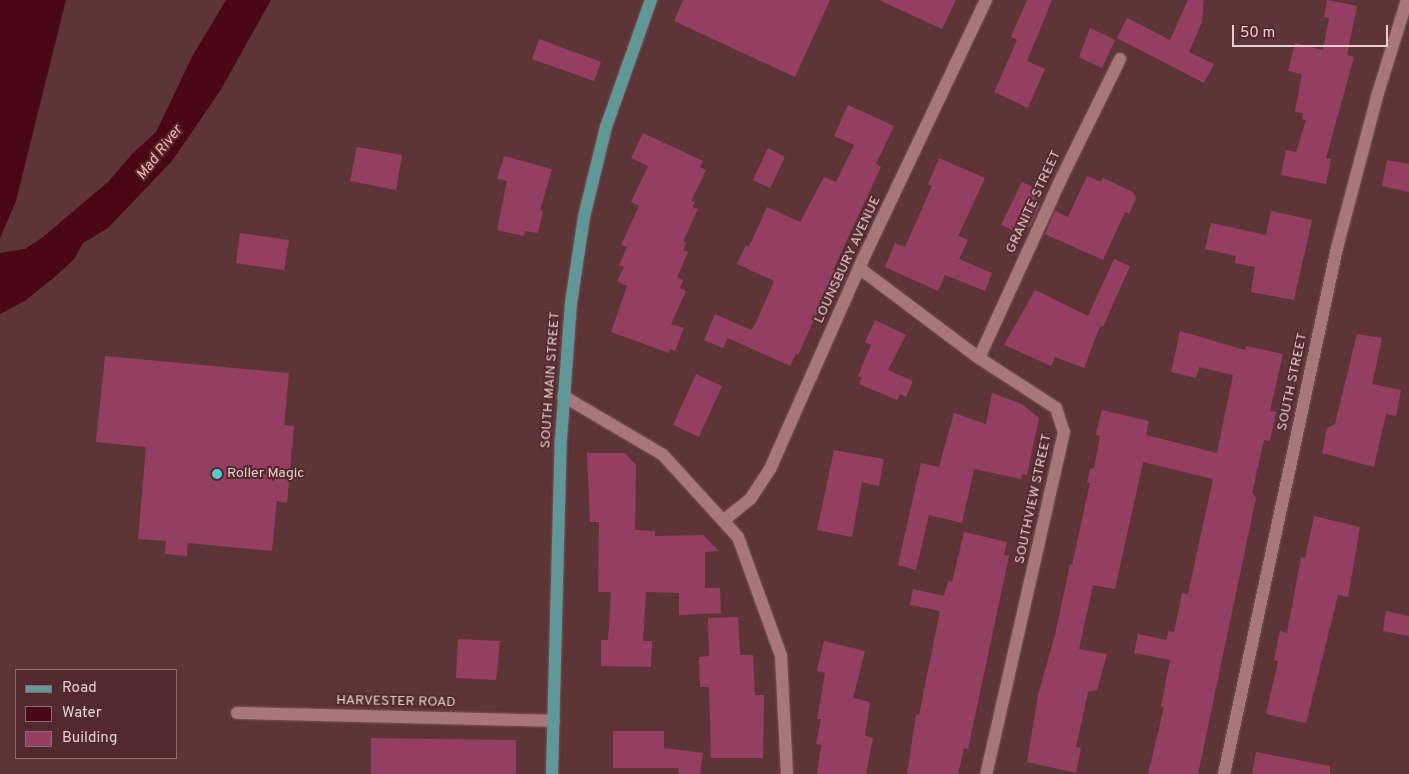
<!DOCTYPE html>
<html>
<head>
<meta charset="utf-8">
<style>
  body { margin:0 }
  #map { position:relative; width:1409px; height:774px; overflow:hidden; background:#5e3537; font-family:Overpass,sans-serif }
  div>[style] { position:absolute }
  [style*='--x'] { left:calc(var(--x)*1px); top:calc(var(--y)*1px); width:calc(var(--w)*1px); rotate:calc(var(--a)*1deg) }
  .water>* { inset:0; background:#4a0714 }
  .building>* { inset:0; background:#943f62 }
  .roads { filter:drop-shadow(0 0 1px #775457) drop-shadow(0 0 1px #775457) }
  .minor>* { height:12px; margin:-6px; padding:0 6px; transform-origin:6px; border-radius:6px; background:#a77779 }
  .primary>* { height:12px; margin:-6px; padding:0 6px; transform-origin:6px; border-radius:6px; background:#60989a }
  .dots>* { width:14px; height:14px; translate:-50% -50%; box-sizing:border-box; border:2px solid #522a2d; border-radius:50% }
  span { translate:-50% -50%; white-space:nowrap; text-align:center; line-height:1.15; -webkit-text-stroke:4px #522a2d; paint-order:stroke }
  .street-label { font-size:14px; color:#e9cecf }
  .poi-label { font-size:14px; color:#e9cecf }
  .left { translate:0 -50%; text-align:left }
  .water-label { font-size:15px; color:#fcafb2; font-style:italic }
  .legend { position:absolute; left:15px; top:669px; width:162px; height:90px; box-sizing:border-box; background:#522a2d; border:1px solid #8e6c6e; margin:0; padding:6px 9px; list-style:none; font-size:15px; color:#e9cecf }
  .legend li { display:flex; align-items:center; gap:10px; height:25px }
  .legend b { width:25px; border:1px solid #8e6c6e }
  .scale { position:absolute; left:1232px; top:25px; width:156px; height:22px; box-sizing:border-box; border:2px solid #e9cecf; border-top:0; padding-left:6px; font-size:15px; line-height:18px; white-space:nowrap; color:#e9cecf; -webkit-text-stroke:4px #522a2d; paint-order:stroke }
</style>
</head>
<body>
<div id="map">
  <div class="water">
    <div style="clip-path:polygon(0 0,66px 0,16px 201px,0 238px)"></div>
    <div style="clip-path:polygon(226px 0,271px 0,220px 91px,172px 161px,108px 228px,83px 243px,74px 259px,57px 275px,26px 300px,0 314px,0 253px,25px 249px,43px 237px,109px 181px,132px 154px,156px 132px,193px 55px)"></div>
  </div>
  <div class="building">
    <div style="clip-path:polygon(683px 0,830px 0,795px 77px,674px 21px)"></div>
    <div style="clip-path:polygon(879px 0,956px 0,942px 29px)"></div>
    <div style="clip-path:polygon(1027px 0,1052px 0,1027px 61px,1045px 69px,1028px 108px,994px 92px,1017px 40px,1011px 37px)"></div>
    <div style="clip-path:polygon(1188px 0,1204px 0,1202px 22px,1189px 52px,1214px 64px,1204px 83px,1117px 38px,1127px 18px,1170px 40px)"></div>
    <div style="clip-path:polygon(1327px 0,1357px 6px,1347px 55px,1354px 57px,1326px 158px,1331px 159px,1326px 184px,1281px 175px,1286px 150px,1296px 152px,1306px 120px,1302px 119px,1303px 113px,1295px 112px,1302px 74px,1288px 71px,1295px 43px,1323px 50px,1329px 18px,1324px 17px)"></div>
    <div style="clip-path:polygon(1090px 28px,1115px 40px,1102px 68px,1079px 57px)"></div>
    <div style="clip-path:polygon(539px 39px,601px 62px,594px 81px,532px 59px)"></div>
    <div style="clip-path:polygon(848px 105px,894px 126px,876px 164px,881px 167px,833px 270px,836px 271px,798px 355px,796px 354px,790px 366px,728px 338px,723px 348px,704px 340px,715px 314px,751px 330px,756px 323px,774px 281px,737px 264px,746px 245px,749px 247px,767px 207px,800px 222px,824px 177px,836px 182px,854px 145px,834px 136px)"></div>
    <div style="clip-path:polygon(643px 133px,703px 161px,700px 167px,706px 170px,691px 201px,695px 202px,692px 207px,698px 209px,683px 241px,686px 243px,683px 250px,688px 252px,677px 277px,683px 280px,680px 288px,686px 291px,671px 324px,684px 328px,675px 351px,670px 349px,669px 353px,611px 332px,627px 286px,617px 281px,624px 267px,619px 265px,627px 247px,621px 245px,639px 206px,631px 202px,648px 166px,631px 158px)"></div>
    <div style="clip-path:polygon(357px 147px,402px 155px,396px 190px,350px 181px)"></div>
    <div style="clip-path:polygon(768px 148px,785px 157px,770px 188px,753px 180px)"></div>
    <div style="clip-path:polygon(504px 156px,552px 169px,540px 210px,543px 211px,538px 233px,525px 231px,524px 236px,497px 230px,507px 181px,497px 179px)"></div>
    <div style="clip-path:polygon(939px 158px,985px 178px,958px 236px,968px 240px,959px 259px,992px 273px,985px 291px,945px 275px,938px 291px,885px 267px,895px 243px,905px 247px,932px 186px,928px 184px)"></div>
    <div style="clip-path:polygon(1387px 160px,1409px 164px,1409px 192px,1382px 186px)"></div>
    <div style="clip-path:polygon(1087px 176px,1101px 182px,1103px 178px,1133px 192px,1136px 198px,1129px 214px,1125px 212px,1103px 260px,1045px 234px,1055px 211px,1068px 217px)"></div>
    <div style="clip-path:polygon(1022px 182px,1041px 191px,1036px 202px,1040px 204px,1030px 227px,1025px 225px,1021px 234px,1001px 225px)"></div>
    <div style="clip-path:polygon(1271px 211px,1312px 220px,1294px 300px,1251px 292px,1255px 267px,1235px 263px,1236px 256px,1205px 249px,1211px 223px,1266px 235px)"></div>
    <div style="clip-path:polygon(240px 233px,289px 240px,284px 270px,236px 263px)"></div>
    <div style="clip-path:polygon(1114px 259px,1130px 266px,1103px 327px,1100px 326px,1084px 368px,1055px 357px,1051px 366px,1004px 345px,1035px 290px,1088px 316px)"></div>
    <div style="clip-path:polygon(875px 320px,906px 335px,888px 370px,913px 381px,906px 397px,900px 394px,897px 400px,859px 384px,862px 378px,858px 376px,871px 345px,865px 342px)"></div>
    <div style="clip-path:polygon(1180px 331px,1245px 350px,1246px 346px,1283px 354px,1270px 411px,1276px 412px,1270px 441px,1264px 440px,1252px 493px,1256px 498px,1198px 774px,1148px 774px,1164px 707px,1161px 706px,1170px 660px,1134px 653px,1138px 634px,1166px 640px,1169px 631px,1174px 632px,1182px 593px,1188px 594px,1213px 479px,1143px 462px,1115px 589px,1093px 585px,1079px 649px,1107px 654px,1097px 690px,1088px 692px,1076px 747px,1081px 748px,1076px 773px,1027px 762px,1038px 695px,1055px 635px,1070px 564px,1072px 565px,1090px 483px,1087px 483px,1090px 469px,1094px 468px,1100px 436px,1096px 435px,1097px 429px,1102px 410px,1149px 421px,1146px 435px,1217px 453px,1233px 375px,1199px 367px,1196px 378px,1171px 372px)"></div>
    <div style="clip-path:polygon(1357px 334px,1382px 338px,1372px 384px,1401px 390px,1396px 416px,1386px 414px,1374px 467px,1322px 453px,1327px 428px,1335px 424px)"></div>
    <div style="clip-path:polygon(105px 356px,289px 373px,284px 425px,294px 426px,287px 503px,277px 501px,272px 551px,188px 543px,187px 556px,165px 554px,166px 541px,138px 539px,146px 447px,96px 442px)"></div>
    <div style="clip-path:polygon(696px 374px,722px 386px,699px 437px,673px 425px)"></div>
    <div style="clip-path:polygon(992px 393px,1022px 404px,1039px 418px,1027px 475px,1022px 474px,1021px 479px,974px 469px,962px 523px,929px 515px,916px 570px,898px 565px,921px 463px,939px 467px,954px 413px,986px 424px)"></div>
    <div style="clip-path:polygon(834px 450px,884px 459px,879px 486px,862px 482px,852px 537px,817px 530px)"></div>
    <div style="clip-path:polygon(587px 453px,625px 453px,636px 465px,635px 530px,655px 531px,655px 536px,703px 535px,719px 551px,705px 552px,705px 588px,720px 588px,721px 613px,679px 615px,679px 593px,646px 592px,643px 641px,652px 641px,651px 667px,601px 666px,601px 640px,608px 640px,611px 592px,598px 592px,599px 522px,590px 522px)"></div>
    <div style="clip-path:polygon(1314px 516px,1360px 527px,1348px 597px,1338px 595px,1306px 723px,1266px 714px,1278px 661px,1274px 660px,1280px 631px,1287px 633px,1301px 557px,1305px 558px)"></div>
    <div style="clip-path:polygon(964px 532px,1007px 542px,1004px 555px,1009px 556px,968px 749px,964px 748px,958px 774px,907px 774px,916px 714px,919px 715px,940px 611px,910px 605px,913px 589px,944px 596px,948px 581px,952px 582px)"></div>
    <div style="clip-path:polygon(1386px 611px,1409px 616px,1409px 636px,1383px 631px)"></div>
    <div style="clip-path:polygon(738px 617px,740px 655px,753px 655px,755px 695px,764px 695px,763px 758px,711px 758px,709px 687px,700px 687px,699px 657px,709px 656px,708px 618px)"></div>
    <div style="clip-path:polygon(458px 639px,500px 641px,496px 680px,456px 678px)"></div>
    <div style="clip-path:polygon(824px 641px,865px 651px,853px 698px,870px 702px,865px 736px,873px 738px,866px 774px,817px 774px,821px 745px,816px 744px,821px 719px,817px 719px,825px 673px,817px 671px)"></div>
    <div style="clip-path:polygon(613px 731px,664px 731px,664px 748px,703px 753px,700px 774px,678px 774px,679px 768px,613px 768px)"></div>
    <div style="clip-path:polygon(371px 738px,516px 740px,516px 774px,371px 774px)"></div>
    <div style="clip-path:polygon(1256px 752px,1330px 766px,1330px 774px,1252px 774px)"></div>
  </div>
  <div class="roads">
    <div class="minor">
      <div style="--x:859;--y:268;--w:150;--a:36.9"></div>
      <div style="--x:979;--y:358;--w:92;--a:33"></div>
      <div style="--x:1056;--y:408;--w:25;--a:72"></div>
      <div style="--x:1064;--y:432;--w:351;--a:102.8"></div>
      <div style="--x:979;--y:358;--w:195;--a:-65.4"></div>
      <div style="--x:1060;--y:181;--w:136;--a:-63.8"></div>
      <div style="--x:563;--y:396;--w:116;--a:30.5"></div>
      <div style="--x:663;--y:455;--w:111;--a:47.6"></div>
      <div style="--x:738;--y:537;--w:127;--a:70.1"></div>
      <div style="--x:781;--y:656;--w:118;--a:87.1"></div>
      <div style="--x:723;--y:521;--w:36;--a:-39"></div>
      <div style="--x:751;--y:498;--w:35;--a:-57"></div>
      <div style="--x:770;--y:469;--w:230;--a:-66.1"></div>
      <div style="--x:863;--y:259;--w:287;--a:-64.6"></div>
      <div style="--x:237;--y:713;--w:317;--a:1.4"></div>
      <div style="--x:1224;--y:774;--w:538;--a:-77.88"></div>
      <div style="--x:1337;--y:248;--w:160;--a:-75.2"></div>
      <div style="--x:1378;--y:93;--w:97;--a:-72.7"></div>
    </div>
    <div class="primary">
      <div style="--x:552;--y:774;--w:335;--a:-88.5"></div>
      <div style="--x:561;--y:439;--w:136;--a:-85.8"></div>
      <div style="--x:571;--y:303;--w:87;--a:-81.4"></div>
      <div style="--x:584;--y:217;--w:93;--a:-76.3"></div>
      <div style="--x:606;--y:127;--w:135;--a:-70.5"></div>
    </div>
  </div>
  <div class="dots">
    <div style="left:217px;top:474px;background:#52cdce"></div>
  </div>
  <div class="street-label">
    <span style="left:1034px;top:202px;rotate:-65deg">GRANITE STREET</span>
    <span style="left:848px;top:260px;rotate:-65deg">LOUNSBURY AVENUE</span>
    <span style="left:551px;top:380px;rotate:-86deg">SOUTH MAIN STREET</span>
    <span style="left:1293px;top:382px;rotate:-78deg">SOUTH STREET</span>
    <span style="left:1034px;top:499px;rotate:-78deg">SOUTHVIEW STREET</span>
    <span style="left:396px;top:702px;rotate:1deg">HARVESTER ROAD</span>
  </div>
  <div class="poi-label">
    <span class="left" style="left:227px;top:474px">Roller Magic</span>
  </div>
  <div class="water-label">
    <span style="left:160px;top:153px;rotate:-52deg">Mad River</span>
  </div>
  <ul class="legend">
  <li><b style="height:6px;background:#60989a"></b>Road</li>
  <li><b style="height:14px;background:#4a0714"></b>Water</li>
  <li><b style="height:14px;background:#943f62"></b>Building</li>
  </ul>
  <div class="scale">50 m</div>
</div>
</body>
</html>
